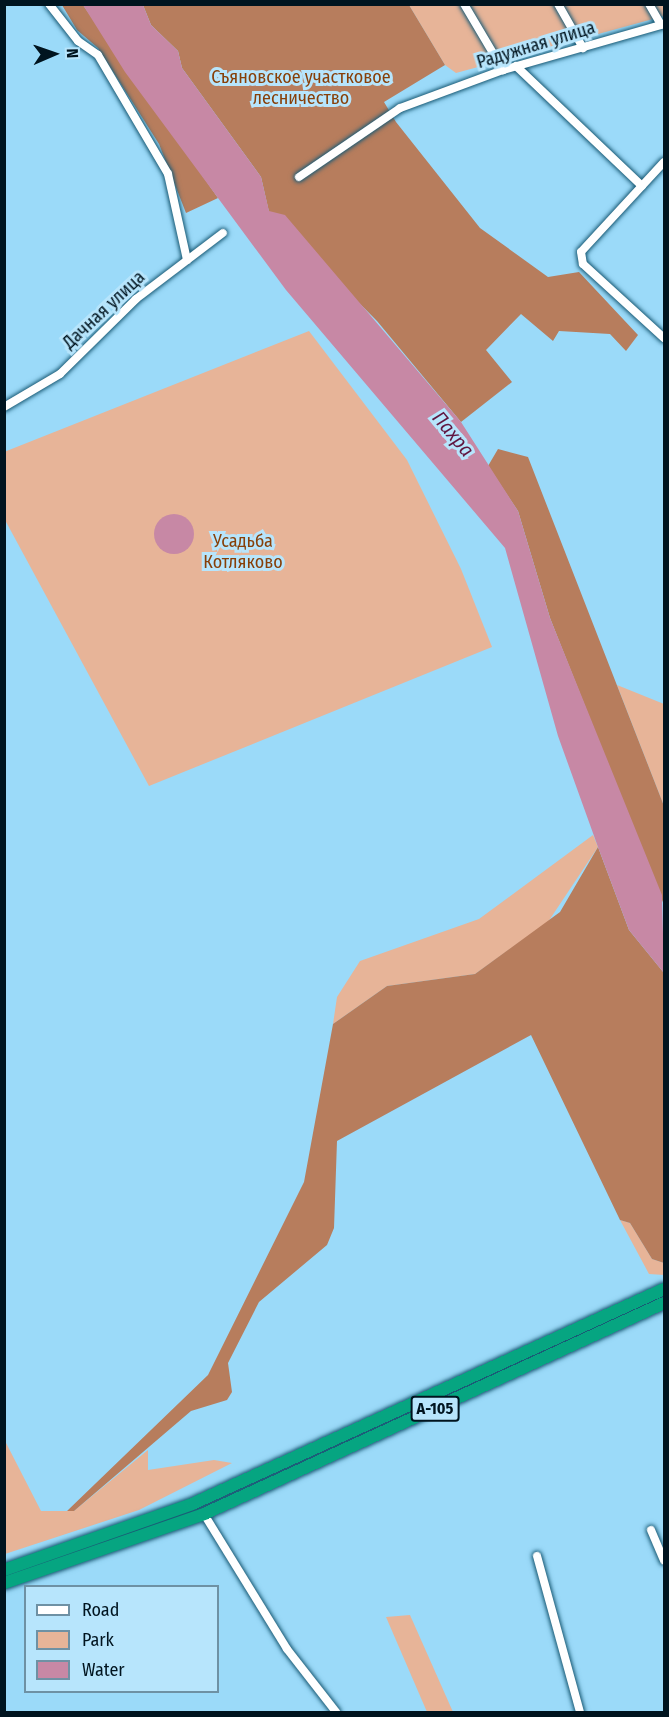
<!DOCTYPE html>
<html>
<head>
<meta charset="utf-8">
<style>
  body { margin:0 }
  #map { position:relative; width:669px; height:1717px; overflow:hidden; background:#9bdaf9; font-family:"Fira Sans Condensed",sans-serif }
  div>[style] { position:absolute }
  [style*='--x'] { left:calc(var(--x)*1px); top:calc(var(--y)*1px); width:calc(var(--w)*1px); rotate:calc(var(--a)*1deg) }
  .green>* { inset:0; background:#e7b498 }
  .forest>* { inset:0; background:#b77d5d }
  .water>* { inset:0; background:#c788a5 }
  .round { border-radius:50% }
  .roads { filter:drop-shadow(0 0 2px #195a75) drop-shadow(0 0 2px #195a75) }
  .minor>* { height:8px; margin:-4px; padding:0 4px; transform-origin:4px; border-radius:4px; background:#fff }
  .highway>* { height:12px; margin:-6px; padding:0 6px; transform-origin:6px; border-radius:6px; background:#06a581 }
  span { translate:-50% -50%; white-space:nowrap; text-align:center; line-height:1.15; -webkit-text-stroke:6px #b7e5fc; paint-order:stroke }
  .shield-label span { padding:2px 4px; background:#b7e5fc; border:2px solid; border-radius:4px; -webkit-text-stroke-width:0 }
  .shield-label { font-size:16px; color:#00141f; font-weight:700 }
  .street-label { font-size:18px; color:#00141f }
  .park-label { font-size:18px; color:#873f08 }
  .water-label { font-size:20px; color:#601640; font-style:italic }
  .frame { position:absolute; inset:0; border:6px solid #00141f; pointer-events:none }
  .legend { position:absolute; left:24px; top:1585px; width:195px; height:108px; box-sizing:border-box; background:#b7e5fc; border:2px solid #6e91a4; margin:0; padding:8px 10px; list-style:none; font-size:18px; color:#00141f }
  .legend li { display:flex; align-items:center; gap:12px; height:30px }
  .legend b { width:30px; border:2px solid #6e91a4 }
  .north { position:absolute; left:24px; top:24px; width:60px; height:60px; -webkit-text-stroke:4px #b7e5fc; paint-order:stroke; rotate:88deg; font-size:16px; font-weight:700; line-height:24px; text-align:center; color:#00141f }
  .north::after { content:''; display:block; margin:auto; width:21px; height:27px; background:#00141f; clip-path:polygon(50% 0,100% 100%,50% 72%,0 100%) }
</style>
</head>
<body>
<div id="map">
  <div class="green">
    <div style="clip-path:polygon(664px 4px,664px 16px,456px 73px,445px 65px,409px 5px)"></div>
    <div style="clip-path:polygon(309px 331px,407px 460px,461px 569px,492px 647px,149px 786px,5px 520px,4px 452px)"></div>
    <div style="clip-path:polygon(617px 685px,664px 704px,664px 806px)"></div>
    <div style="clip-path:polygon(593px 835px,598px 847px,548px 922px,475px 974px,387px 986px,333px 1024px,337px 997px,360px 961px,479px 919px)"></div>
    <div style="clip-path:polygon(620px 1220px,630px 1223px,652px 1259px,664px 1263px,664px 1275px,649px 1274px)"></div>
    <div style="clip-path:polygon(4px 1439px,41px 1511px,74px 1511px,148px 1450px,148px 1470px,214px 1460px,232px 1463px,139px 1510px,5px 1554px)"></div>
    <div style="clip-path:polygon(410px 1615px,453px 1712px,427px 1712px,386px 1617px)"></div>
  </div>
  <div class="forest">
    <div style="clip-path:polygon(62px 5px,83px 5px,218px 198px,186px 213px,159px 144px,98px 48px,77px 30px)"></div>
    <div style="clip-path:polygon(143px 5px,409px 5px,445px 65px,384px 102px,396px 122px,480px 228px,548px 277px,579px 272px,638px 335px,626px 351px,610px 334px,559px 331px,553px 341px,521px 314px,486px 350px,512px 382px,461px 422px,377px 321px,269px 212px,261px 177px,182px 68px,178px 51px,151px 25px)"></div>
    <div style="clip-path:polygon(498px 449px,528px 457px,664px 806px,664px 905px,550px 618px,518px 511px,488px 466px)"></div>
    <div style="clip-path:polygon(598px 847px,629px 930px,664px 973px,664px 1263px,652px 1259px,630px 1223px,620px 1220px,531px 1035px,337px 1141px,334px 1228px,327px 1245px,259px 1302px,228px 1363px,232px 1392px,227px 1400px,191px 1411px,74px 1511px,67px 1511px,208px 1375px,304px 1182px,333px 1024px,387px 986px,475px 974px,560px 912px)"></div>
  </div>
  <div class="water">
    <div style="clip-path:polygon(83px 5px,143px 5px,151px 25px,178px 51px,182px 68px,261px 177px,269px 211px,285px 215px,461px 422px,518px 511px,550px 618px,662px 895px,664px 973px,629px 930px,598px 847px,558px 736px,505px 548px,286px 290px,125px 72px)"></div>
    <div class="round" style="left:154px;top:514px;width:40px;height:40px"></div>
  </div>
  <div class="roads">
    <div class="minor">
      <div style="--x:49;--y:4;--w:47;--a:51.9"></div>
      <div style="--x:78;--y:41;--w:24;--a:35"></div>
      <div style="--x:98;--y:55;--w:138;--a:59.5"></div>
      <div style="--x:168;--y:174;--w:88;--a:77.5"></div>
      <div style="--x:464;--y:4;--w:77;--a:59.4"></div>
      <div style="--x:558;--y:4;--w:51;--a:60.4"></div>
      <div style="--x:649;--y:4;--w:24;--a:60"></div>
      <div style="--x:516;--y:66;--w:174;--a:43.6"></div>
      <div style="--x:664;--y:162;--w:122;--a:132.7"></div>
      <div style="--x:581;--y:252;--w:12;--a:81"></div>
      <div style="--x:583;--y:264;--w:110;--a:42.4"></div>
      <div style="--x:299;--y:177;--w:122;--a:-34.3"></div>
      <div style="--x:400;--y:108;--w:110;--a:-20.3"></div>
      <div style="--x:503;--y:70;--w:167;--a:-15.9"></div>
      <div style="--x:4;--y:407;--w:65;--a:-30.5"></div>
      <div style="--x:60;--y:374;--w:107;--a:-44.6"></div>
      <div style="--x:136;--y:299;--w:109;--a:-37.2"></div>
      <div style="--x:204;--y:1514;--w:158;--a:58.4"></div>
      <div style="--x:287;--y:1649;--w:80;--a:52.1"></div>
      <div style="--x:651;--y:1530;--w:33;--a:67"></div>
      <div style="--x:537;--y:1556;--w:162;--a:74.6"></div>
    </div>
    <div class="highway">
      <div style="--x:4;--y:1570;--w:199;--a:-19.3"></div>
      <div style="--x:192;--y:1504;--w:519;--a:-24.49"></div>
      <div style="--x:4;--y:1583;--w:212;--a:-19"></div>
      <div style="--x:204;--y:1514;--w:506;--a:-24.64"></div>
    </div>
  </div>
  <div class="shield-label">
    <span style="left:435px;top:1409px">А-105</span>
  </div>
  <div class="street-label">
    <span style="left:536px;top:45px;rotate:-17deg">Радужная улица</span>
    <span style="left:104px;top:310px;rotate:-43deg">Дачная улица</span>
  </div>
  <div class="park-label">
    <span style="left:301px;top:88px">Съяновское участковое<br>лесничество</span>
    <span style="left:243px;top:552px">Усадьба<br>Котляково</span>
  </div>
  <div class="water-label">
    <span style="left:453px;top:434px;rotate:50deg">Пахра</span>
  </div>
  <div class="frame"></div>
  <ul class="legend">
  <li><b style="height:8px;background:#fff"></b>Road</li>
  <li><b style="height:16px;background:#e7b498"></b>Park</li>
  <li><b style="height:16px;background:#c788a5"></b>Water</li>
  </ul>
  <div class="north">N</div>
</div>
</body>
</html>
